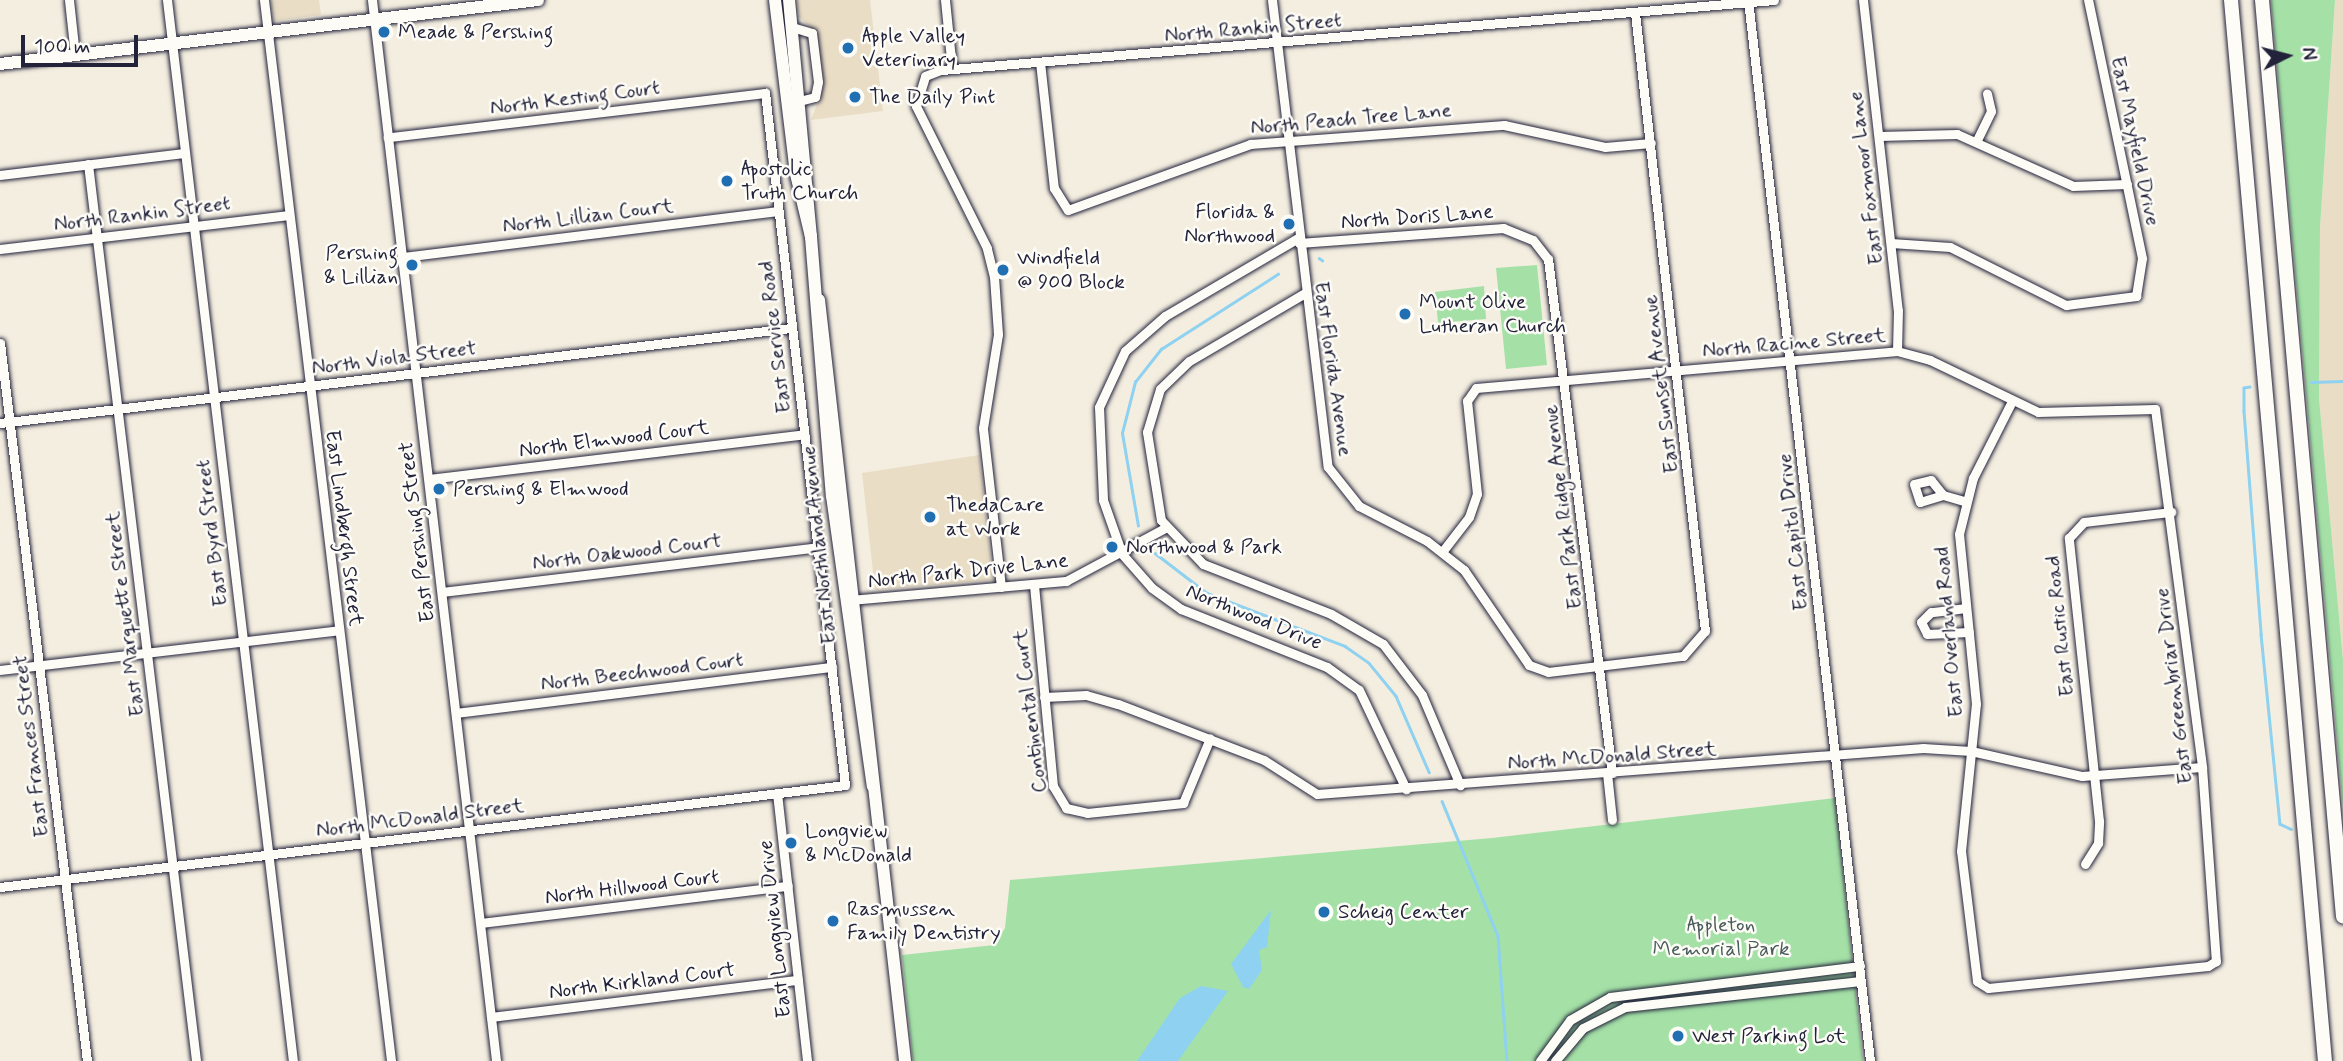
<!DOCTYPE html>
<html>
<head>
<meta charset="utf-8">
<style>
  body { margin:0 }
  #map { position:relative; width:2343px; height:1061px; overflow:hidden; background:#f4eee0; font-family:Mynerve,sans-serif }
  div>[style] { position:absolute }
  [style*='--x'] { left:calc(var(--x)*1px); top:calc(var(--y)*1px); width:calc(var(--w)*1px); rotate:calc(var(--a)*1deg) }
  .built>* { inset:0; background:#e9ddc5 }
  .green>* { inset:0; background:#a5e1a7 }
  .water>* { inset:0; background:#8ed1f0 }
  .stream>* { height:2.5px; margin:-1.25px; padding:0 1.25px; transform-origin:1.25px; border-radius:1.25px; background:#8ed1f0 }
  .roads { filter:drop-shadow(0 0 2px #22223b) drop-shadow(0 0 2px #22223b) }
  .minor>* { height:9px; margin:-4.5px; padding:0 4.5px; transform-origin:4.5px; border-radius:4.5px; background:#fdfcf7 }
  .major>* { height:12px; margin:-6px; padding:0 6px; transform-origin:6px; border-radius:6px; background:#fdfcf7 }
  .highway>* { height:14px; margin:-7px; padding:0 7px; transform-origin:7px; border-radius:7px; background:#fdfcf7 }
  .dots>* { width:19px; height:19px; translate:-50% -50%; box-sizing:border-box; border:4px solid #fdfcf7; border-radius:50% }
  span { translate:-50% -50%; white-space:nowrap; text-align:center; line-height:1.15; -webkit-text-stroke:5px #fdfcf7; paint-order:stroke }
  .street-label { font-size:21px; color:#22223b }
  .poi-label { font-size:21px; color:#22223b }
  .left { translate:0 -50%; text-align:left }
  .right { translate:-100% -50%; text-align:right }
  .park-label { font-size:21px; color:#495b5b }
  .north { position:absolute; left:2252px; top:21px; width:70px; height:70px; -webkit-text-stroke:5px #fdfcf7; paint-order:stroke; rotate:84deg; font-size:19px; font-weight:700; line-height:28px; text-align:center; color:#22223b }
  .north::after { content:''; display:block; margin:auto; width:24px; height:32px; background:#22223b; clip-path:polygon(50% 0,100% 100%,50% 72%,0 100%) }
  .scale { position:absolute; left:21px; top:35px; width:117px; height:32px; box-sizing:border-box; border:4px solid #22223b; border-top:0; padding-left:9px; font-size:21px; line-height:24px; white-space:nowrap; color:#22223b; -webkit-text-stroke:5px #fdfcf7; paint-order:stroke }
</style>
</head>
<body>
<div id="map">
  <div class="built">
    <div style="clip-path:polygon(271px 0,319px 0,321px 15px,274px 21px)"></div>
    <div style="clip-path:polygon(797px 0,870px 0,883px 111px,811px 120px,823px 89px,816px 32px,799px 17px)"></div>
    <div style="clip-path:polygon(2335px 0,2343px 0,2343px 660px,2319px 398px,2320px 228px)"></div>
    <div style="clip-path:polygon(979px 455px,993px 580px,875px 590px,862px 473px)"></div>
  </div>
  <div class="green">
    <div style="clip-path:polygon(2271px 0,2335px 0,2320px 228px,2319px 398px,2343px 660px,2343px 807px)"></div>
    <div style="clip-path:polygon(1537px 265px,1547px 365px,1506px 369px,1496px 268px)"></div>
    <div style="clip-path:polygon(1484px 286px,1486px 319px,1438px 323px,1435px 292px)"></div>
    <div style="clip-path:polygon(1835px 798px,1863px 1061px,913px 1061px,902px 955px,994px 945px,1005px 928px,1010px 880px,1492px 838px)"></div>
  </div>
  <div class="water">
    <div style="clip-path:polygon(1271px 910px,1267px 947px,1259px 950px,1262px 970px,1249px 989px,1243px 987px,1231px 964px)"></div>
    <div style="clip-path:polygon(1201px 986px,1228px 991px,1178px 1061px,1137px 1061px,1180px 998px)"></div>
  </div>
  <div class="stream">
    <div style="--x:1319;--y:258;--w:4;--a:34"></div>
    <div style="--x:2311;--y:382;--w:32;--a:-2"></div>
    <div style="--x:2250;--y:387;--w:6;--a:171"></div>
    <div style="--x:2244;--y:388;--w:23;--a:90"></div>
    <div style="--x:2244;--y:411;--w:224;--a:85.6"></div>
    <div style="--x:2261;--y:634;--w:191;--a:84.3"></div>
    <div style="--x:2280;--y:824;--w:12;--a:24"></div>
    <div style="--x:1138;--y:526;--w:94;--a:-99.8"></div>
    <div style="--x:1122;--y:433;--w:53;--a:-75.7"></div>
    <div style="--x:1135;--y:382;--w:42;--a:-51.8"></div>
    <div style="--x:1161;--y:349;--w:139;--a:-32.7"></div>
    <div style="--x:1155;--y:553;--w:66;--a:37.6"></div>
    <div style="--x:1207;--y:593;--w:148;--a:21"></div>
    <div style="--x:1345;--y:646;--w:29;--a:35"></div>
    <div style="--x:1369;--y:663;--w:43;--a:50.7"></div>
    <div style="--x:1396;--y:696;--w:83;--a:66.5"></div>
    <div style="--x:1442;--y:801;--w:146;--a:67.5"></div>
    <div style="--x:1498;--y:936;--w:125;--a:85.9"></div>
  </div>
  <div class="roads">
    <div class="minor">
      <div style="--x:69;--y:0;--w:55;--a:83.8"></div>
      <div style="--x:167;--y:0;--w:1068;--a:83.23"></div>
      <div style="--x:264;--y:0;--w:1069;--a:83.17"></div>
      <div style="--x:372;--y:0;--w:1068;--a:83.33"></div>
      <div style="--x:945;--y:0;--w:69;--a:84.2"></div>
      <div style="--x:1272;--y:0;--w:470;--a:83.2"></div>
      <div style="--x:1328;--y:467;--w:50;--a:51.5"></div>
      <div style="--x:1359;--y:506;--w:76;--a:27.2"></div>
      <div style="--x:1427;--y:541;--w:47;--a:38.1"></div>
      <div style="--x:1464;--y:570;--w:115;--a:55.6"></div>
      <div style="--x:1529;--y:665;--w:20;--a:20"></div>
      <div style="--x:1548;--y:672;--w:136;--a:-6.8"></div>
      <div style="--x:1683;--y:656;--w:33;--a:-49"></div>
      <div style="--x:1705;--y:631;--w:622;--a:-96.46"></div>
      <div style="--x:1748;--y:0;--w:1068;--a:83.44"></div>
      <div style="--x:1863;--y:0;--w:312;--a:83.6"></div>
      <div style="--x:1898;--y:310;--w:41;--a:91.4"></div>
      <div style="--x:792;--y:27;--w:21;--a:17"></div>
      <div style="--x:812;--y:33;--w:49;--a:83"></div>
      <div style="--x:818;--y:82;--w:15;--a:101"></div>
      <div style="--x:815;--y:97;--w:21;--a:166"></div>
      <div style="--x:1040;--y:62;--w:127;--a:83.7"></div>
      <div style="--x:1054;--y:188;--w:26;--a:58"></div>
      <div style="--x:1068;--y:210;--w:194;--a:-19.9"></div>
      <div style="--x:1250;--y:144;--w:255;--a:-4.3"></div>
      <div style="--x:1504;--y:125;--w:103;--a:12.3"></div>
      <div style="--x:1605;--y:147;--w:46;--a:-5"></div>
      <div style="--x:1879;--y:136;--w:78;--a:-1.5"></div>
      <div style="--x:1957;--y:134;--w:127;--a:24.1"></div>
      <div style="--x:2073;--y:186;--w:54;--a:-2.1"></div>
      <div style="--x:1977;--y:140;--w:32;--a:-64"></div>
      <div style="--x:1991;--y:111;--w:18;--a:-103"></div>
      <div style="--x:88;--y:164;--w:903;--a:83.13"></div>
      <div style="--x:0;--y:175;--w:185;--a:-6.8"></div>
      <div style="--x:1298;--y:238;--w:154;--a:149.6"></div>
      <div style="--x:1165;--y:316;--w:53;--a:138.8"></div>
      <div style="--x:1125;--y:351;--w:62;--a:114.9"></div>
      <div style="--x:1099;--y:407;--w:93;--a:87.5"></div>
      <div style="--x:1103;--y:500;--w:57;--a:70.6"></div>
      <div style="--x:1122;--y:554;--w:45;--a:48.6"></div>
      <div style="--x:1152;--y:588;--w:36;--a:36"></div>
      <div style="--x:1181;--y:609;--w:157;--a:21.7"></div>
      <div style="--x:1327;--y:667;--w:39;--a:36"></div>
      <div style="--x:1359;--y:690;--w:110;--a:64.6"></div>
      <div style="--x:1299;--y:243;--w:205;--a:-4.2"></div>
      <div style="--x:1503;--y:228;--w:32;--a:22"></div>
      <div style="--x:1533;--y:240;--w:24;--a:52"></div>
      <div style="--x:1548;--y:259;--w:518;--a:82.9"></div>
      <div style="--x:1891;--y:243;--w:59;--a:3.9"></div>
      <div style="--x:1950;--y:247;--w:130;--a:26.6"></div>
      <div style="--x:2066;--y:305;--w:71;--a:-7.3"></div>
      <div style="--x:2136;--y:296;--w:38;--a:-81"></div>
      <div style="--x:2142;--y:258;--w:264;--a:-101.8"></div>
      <div style="--x:0;--y:249;--w:291;--a:-6.7"></div>
      <div style="--x:403;--y:257;--w:378;--a:-7"></div>
      <div style="--x:1305;--y:293;--w:134;--a:149.6"></div>
      <div style="--x:1189;--y:361;--w:40;--a:136"></div>
      <div style="--x:1160;--y:389;--w:45;--a:106.8"></div>
      <div style="--x:1147;--y:432;--w:89;--a:81"></div>
      <div style="--x:1161;--y:520;--w:61;--a:46.3"></div>
      <div style="--x:1203;--y:564;--w:137;--a:21.3"></div>
      <div style="--x:1331;--y:614;--w:60;--a:30"></div>
      <div style="--x:1383;--y:644;--w:64;--a:52.6"></div>
      <div style="--x:1422;--y:695;--w:98;--a:67.1"></div>
      <div style="--x:0;--y:343;--w:723;--a:83.09"></div>
      <div style="--x:0;--y:423;--w:797;--a:-6.85"></div>
      <div style="--x:429;--y:479;--w:378;--a:-6.8"></div>
      <div style="--x:1943;--y:495;--w:19;--a:-129"></div>
      <div style="--x:1931;--y:480;--w:17;--a:167"></div>
      <div style="--x:1914;--y:484;--w:19;--a:72"></div>
      <div style="--x:1920;--y:502;--w:24;--a:-17"></div>
      <div style="--x:1943;--y:495;--w:22;--a:16"></div>
      <div style="--x:1442;--y:552;--w:44;--a:-52.4"></div>
      <div style="--x:1469;--y:517;--w:24;--a:-71"></div>
      <div style="--x:1477;--y:494;--w:94;--a:-96.1"></div>
      <div style="--x:1467;--y:401;--w:16;--a:-55"></div>
      <div style="--x:1476;--y:388;--w:423;--a:-5"></div>
      <div style="--x:1897;--y:351;--w:34;--a:15"></div>
      <div style="--x:1930;--y:360;--w:120;--a:25.7"></div>
      <div style="--x:2038;--y:412;--w:117;--a:-1.5"></div>
      <div style="--x:2155;--y:409;--w:361;--a:82.5"></div>
      <div style="--x:2202;--y:767;--w:195;--a:85.9"></div>
      <div style="--x:2216;--y:961;--w:9;--a:148"></div>
      <div style="--x:2208;--y:966;--w:221;--a:174.3"></div>
      <div style="--x:1988;--y:988;--w:13;--a:-148"></div>
      <div style="--x:1977;--y:981;--w:131;--a:-97"></div>
      <div style="--x:1961;--y:851;--w:148;--a:-84.2"></div>
      <div style="--x:1976;--y:704;--w:171;--a:-95.7"></div>
      <div style="--x:1959;--y:534;--w:58;--a:-76"></div>
      <div style="--x:1973;--y:478;--w:84;--a:-63.1"></div>
      <div style="--x:1034;--y:585;--w:202;--a:84.6"></div>
      <div style="--x:1053;--y:786;--w:26;--a:59"></div>
      <div style="--x:1066;--y:808;--w:22;--a:13"></div>
      <div style="--x:1087;--y:813;--w:97;--a:-5.9"></div>
      <div style="--x:1183;--y:803;--w:70;--a:-67.4"></div>
      <div style="--x:1001;--y:587;--w:160;--a:-96.5"></div>
      <div style="--x:983;--y:428;--w:95;--a:-80.9"></div>
      <div style="--x:998;--y:334;--w:57;--a:-94"></div>
      <div style="--x:994;--y:277;--w:30;--a:-104"></div>
      <div style="--x:987;--y:248;--w:159;--a:-116.6"></div>
      <div style="--x:916;--y:106;--w:31;--a:-73"></div>
      <div style="--x:925;--y:76;--w:17;--a:-21"></div>
      <div style="--x:941;--y:70;--w:836;--a:-4.8"></div>
      <div style="--x:442;--y:592;--w:378;--a:-6.8"></div>
      <div style="--x:849;--y:600;--w:218;--a:-5"></div>
      <div style="--x:1066;--y:581;--w:112;--a:-28.2"></div>
      <div style="--x:1966;--y:608;--w:35;--a:173"></div>
      <div style="--x:1931;--y:612;--w:14;--a:135"></div>
      <div style="--x:1921;--y:622;--w:13;--a:63"></div>
      <div style="--x:1927;--y:634;--w:42;--a:-2.7"></div>
      <div style="--x:0;--y:670;--w:341;--a:-6.7"></div>
      <div style="--x:1044;--y:697;--w:42;--a:-2.7"></div>
      <div style="--x:1086;--y:695;--w:33;--a:16"></div>
      <div style="--x:1118;--y:704;--w:156;--a:21"></div>
      <div style="--x:1264;--y:760;--w:63;--a:32.7"></div>
      <div style="--x:1317;--y:794;--w:608;--a:-4.34"></div>
      <div style="--x:1923;--y:748;--w:48;--a:3.6"></div>
      <div style="--x:1971;--y:751;--w:114;--a:12.7"></div>
      <div style="--x:2082;--y:776;--w:120;--a:-4.3"></div>
      <div style="--x:456;--y:713;--w:379;--a:-7"></div>
      <div style="--x:1607;--y:773;--w:47;--a:83.9"></div>
      <div style="--x:777;--y:793;--w:270;--a:83.6"></div>
      <div style="--x:2085;--y:864;--w:25;--a:-58"></div>
      <div style="--x:2098;--y:843;--w:22;--a:-87"></div>
      <div style="--x:2099;--y:821;--w:285;--a:-96.1"></div>
      <div style="--x:2069;--y:538;--w:22;--a:-47"></div>
      <div style="--x:2084;--y:522;--w:88;--a:-6.6"></div>
      <div style="--x:0;--y:887;--w:851;--a:-6.88"></div>
      <div style="--x:845;--y:785;--w:697;--a:-96.59"></div>
      <div style="--x:765;--y:93;--w:380;--a:173.3"></div>
      <div style="--x:481;--y:923;--w:309;--a:-6.9"></div>
      <div style="--x:491;--y:1017;--w:309;--a:-6.9"></div>
      <div style="--x:1540;--y:1061;--w:51;--a:-53.8"></div>
      <div style="--x:1570;--y:1020;--w:46;--a:-29.9"></div>
      <div style="--x:1610;--y:997;--w:252;--a:-7.1"></div>
      <div style="--x:1555;--y:1061;--w:43;--a:-49.7"></div>
      <div style="--x:1583;--y:1028;--w:47;--a:-26.6"></div>
      <div style="--x:1625;--y:1007;--w:237;--a:-6.3"></div>
    </div>
    <div class="major">
      <div style="--x:775;--y:0;--w:175;--a:83.1"></div>
      <div style="--x:796;--y:174;--w:65;--a:76.6"></div>
      <div style="--x:811;--y:237;--w:260;--a:85.4"></div>
      <div style="--x:832;--y:496;--w:293;--a:82"></div>
      <div style="--x:789;--y:0;--w:238;--a:84.7"></div>
      <div style="--x:0;--y:64;--w:542;--a:-6.78"></div>
      <div style="--x:819;--y:300;--w:766;--a:83.55"></div>
    </div>
    <div class="highway">
      <div style="--x:2231;--y:0;--w:1065;--a:84.94"></div>
      <div style="--x:2262;--y:0;--w:920;--a:84.95"></div>
    </div>
  </div>
  <div class="dots">
    <div style="left:384px;top:32px;background:#1f6fb2"></div>
    <div style="left:848px;top:48px;background:#1f6fb2"></div>
    <div style="left:855px;top:97px;background:#1f6fb2"></div>
    <div style="left:727px;top:181px;background:#1f6fb2"></div>
    <div style="left:1289px;top:224px;background:#1f6fb2"></div>
    <div style="left:412px;top:265px;background:#1f6fb2"></div>
    <div style="left:1003px;top:270px;background:#1f6fb2"></div>
    <div style="left:1405px;top:314px;background:#1f6fb2"></div>
    <div style="left:439px;top:489px;background:#1f6fb2"></div>
    <div style="left:930px;top:517px;background:#1f6fb2"></div>
    <div style="left:1112px;top:547px;background:#1f6fb2"></div>
    <div style="left:791px;top:843px;background:#1f6fb2"></div>
    <div style="left:1324px;top:912px;background:#1f6fb2"></div>
    <div style="left:833px;top:921px;background:#1f6fb2"></div>
    <div style="left:1678px;top:1036px;background:#1f6fb2"></div>
  </div>
  <div class="street-label">
    <span style="left:1253px;top:28px;rotate:-5deg">North Rankin Street</span>
    <span style="left:575px;top:98px;rotate:-7deg">North Kesting Court</span>
    <span style="left:1351px;top:119px;rotate:-5deg">North Peach Tree Lane</span>
    <span style="left:2135px;top:141px;rotate:78deg">East Mayfield Drive</span>
    <span style="left:1866px;top:178px;rotate:-97deg">East Foxmoor Lane</span>
    <span style="left:142px;top:214px;rotate:-7deg">North Rankin Street</span>
    <span style="left:588px;top:216px;rotate:-7deg">North Lillian Court</span>
    <span style="left:1417px;top:217px;rotate:-4deg">North Doris Lane</span>
    <span style="left:775px;top:337px;rotate:-97deg">East Service Road</span>
    <span style="left:1794px;top:343px;rotate:-5deg">North Racine Street</span>
    <span style="left:394px;top:358px;rotate:-7deg">North Viola Street</span>
    <span style="left:1333px;top:369px;rotate:82deg">East Florida Avenue</span>
    <span style="left:1661px;top:384px;rotate:-97deg">East Sunset Avenue</span>
    <span style="left:614px;top:439px;rotate:-7deg">North Elmwood Court</span>
    <span style="left:1563px;top:507px;rotate:-97deg">East Park Ridge Avenue</span>
    <span style="left:344px;top:528px;rotate:83deg">East Lindbergh Street</span>
    <span style="left:417px;top:532px;rotate:-97deg">East Pershing Street</span>
    <span style="left:1793px;top:532px;rotate:-96deg">East Capitol Drive</span>
    <span style="left:212px;top:533px;rotate:-97deg">East Byrd Street</span>
    <span style="left:819px;top:545px;rotate:-96deg">East Northland Avenue</span>
    <span style="left:627px;top:552px;rotate:-7deg">North Oakwood Court</span>
    <span style="left:968px;top:571px;rotate:-6deg">North Park Drive Lane</span>
    <span style="left:125px;top:614px;rotate:-97deg">East Marquette Street</span>
    <span style="left:1254px;top:617px;rotate:22deg">Northwood Drive</span>
    <span style="left:2060px;top:626px;rotate:-96deg">East Rustic Road</span>
    <span style="left:1949px;top:632px;rotate:-95deg">East Overland Road</span>
    <span style="left:642px;top:672px;rotate:-7deg">North Beechwood Court</span>
    <span style="left:2174px;top:686px;rotate:-97deg">East Greenbriar Drive</span>
    <span style="left:1030px;top:711px;rotate:-97deg">Continental Court</span>
    <span style="left:31px;top:746px;rotate:-97deg">East Frances Street</span>
    <span style="left:1612px;top:756px;rotate:-4deg">North McDonald Street</span>
    <span style="left:420px;top:818px;rotate:-7deg">North McDonald Street</span>
    <span style="left:632px;top:887px;rotate:-7deg">North Hillwood Court</span>
    <span style="left:775px;top:929px;rotate:-96deg">East Longview Drive</span>
    <span style="left:642px;top:981px;rotate:-7deg">North Kirkland Court</span>
  </div>
  <div class="poi-label">
    <span class="left" style="left:398px;top:32px">Meade &amp; Pershing</span>
    <span class="left" style="left:862px;top:48px">Apple Valley<br>Veterinary</span>
    <span class="left" style="left:869px;top:97px">The Daily Pint</span>
    <span class="left" style="left:741px;top:181px">Apostolic<br>Truth Church</span>
    <span class="right" style="left:1275px;top:224px">Florida &amp;<br>Northwood</span>
    <span class="right" style="left:398px;top:265px">Pershing<br>&amp; Lillian</span>
    <span class="left" style="left:1017px;top:270px">Windfield<br>@ 900 Block</span>
    <span class="left" style="left:1419px;top:314px">Mount Olive<br>Lutheran Church</span>
    <span class="left" style="left:453px;top:489px">Pershing &amp; Elmwood</span>
    <span class="left" style="left:946px;top:517px">ThedaCare<br>at Work</span>
    <span class="left" style="left:1126px;top:547px">Northwood &amp; Park</span>
    <span class="left" style="left:805px;top:843px">Longview<br>&amp; McDonald</span>
    <span class="left" style="left:847px;top:921px">Rasmussen<br>Family Dentistry</span>
    <span class="left" style="left:1338px;top:912px">Scheig Center</span>
    <span class="left" style="left:1692px;top:1036px">West Parking Lot</span>
  </div>
  <div class="park-label">
    <span style="left:1721px;top:937px">Appleton<br>Memorial Park</span>
  </div>
  <div class="north">N</div>
  <div class="scale">100 m</div>
</div>
</body>
</html>
